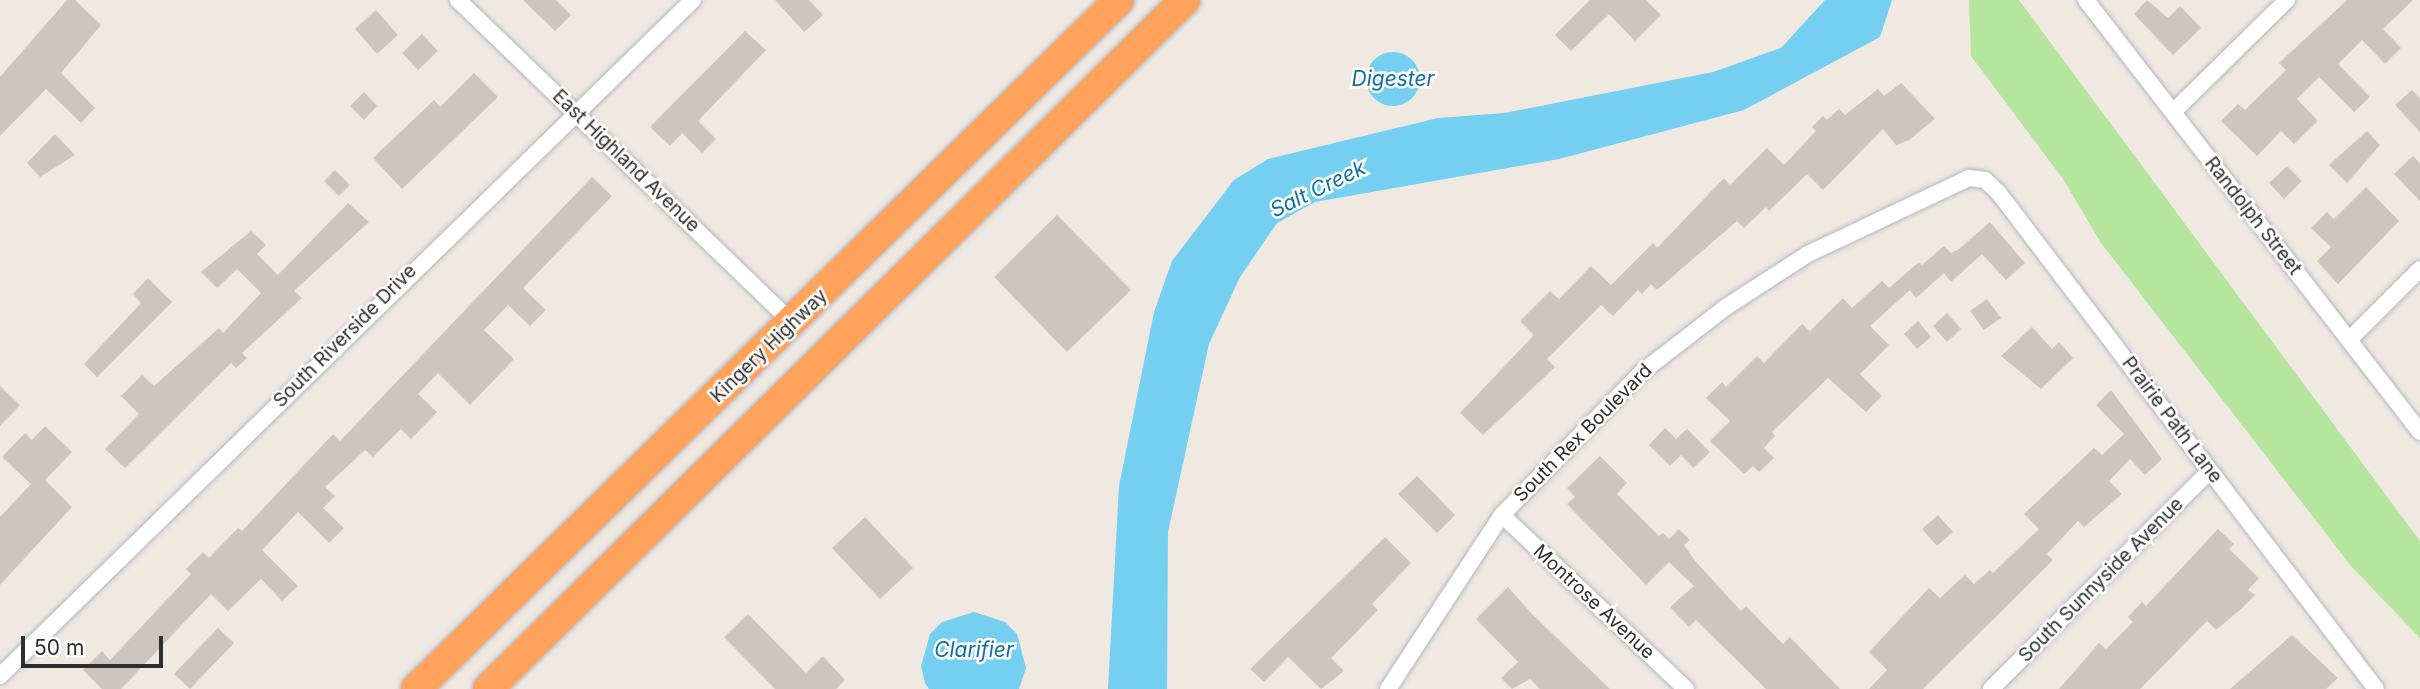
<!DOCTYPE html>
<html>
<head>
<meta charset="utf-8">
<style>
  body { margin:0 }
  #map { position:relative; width:2420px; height:689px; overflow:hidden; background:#efe9e1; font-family:Inter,sans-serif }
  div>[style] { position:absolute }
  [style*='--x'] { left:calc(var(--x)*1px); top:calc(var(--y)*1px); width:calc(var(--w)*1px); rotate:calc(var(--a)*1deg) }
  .green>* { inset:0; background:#b6e59e }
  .water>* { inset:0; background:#75cff0 }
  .round { border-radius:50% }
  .building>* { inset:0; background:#cbc7bf }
  .roads { filter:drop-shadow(0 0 2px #b4b7c1) drop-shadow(0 0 2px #b4b7c1) }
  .street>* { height:16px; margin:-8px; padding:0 8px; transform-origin:8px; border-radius:8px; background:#fff }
  .highway>* { height:30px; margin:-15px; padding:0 15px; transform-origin:15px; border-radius:15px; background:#ffa35c }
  span { translate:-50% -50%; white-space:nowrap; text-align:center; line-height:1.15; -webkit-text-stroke:5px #fff; paint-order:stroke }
  .street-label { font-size:19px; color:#2e2e2e }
  .water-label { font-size:21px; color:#0d6fa3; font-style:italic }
  .scale { position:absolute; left:21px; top:636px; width:142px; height:32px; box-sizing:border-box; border:4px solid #2e2e2e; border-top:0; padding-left:9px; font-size:21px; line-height:24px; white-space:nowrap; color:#2e2e2e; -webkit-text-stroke:5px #fff; paint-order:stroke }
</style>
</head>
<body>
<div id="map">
  <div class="green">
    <div style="clip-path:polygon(1969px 0,2019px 0,2420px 541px,2420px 638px,2351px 566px,2101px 243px,2063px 179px,1971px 56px)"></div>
  </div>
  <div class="water">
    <div style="clip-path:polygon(1825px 0,1892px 0,1880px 37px,1744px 110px,1559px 159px,1315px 202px,1277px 223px,1240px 277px,1209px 344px,1168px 532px,1167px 689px,1108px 689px,1119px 486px,1154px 312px,1172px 261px,1234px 180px,1268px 159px,1438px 118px,1505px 113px,1713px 72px,1781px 48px)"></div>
    <div class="round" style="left:1366px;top:52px;width:54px;height:54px"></div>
    <div style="clip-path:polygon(974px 612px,1005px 622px,1017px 634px,1026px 668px,1019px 689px,929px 689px,925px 683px,921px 666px,930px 634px,942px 622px)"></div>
  </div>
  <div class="building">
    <div style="clip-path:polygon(67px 0,75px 0,101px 25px,61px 73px,95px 108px,81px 123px,46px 89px,0 136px,0 77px)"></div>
    <div style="clip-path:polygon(523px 0,556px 0,571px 15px,555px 31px)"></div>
    <div style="clip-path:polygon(775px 0,809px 0,823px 15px,804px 32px)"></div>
    <div style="clip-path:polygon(1590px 0,1646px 0,1661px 15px,1635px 41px,1609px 14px,1571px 51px,1555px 35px)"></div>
    <div style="clip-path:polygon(2147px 0,2168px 18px,2180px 6px,2201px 28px,2173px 55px,2134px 14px)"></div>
    <div style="clip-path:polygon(2347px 0,2413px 0,2383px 29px,2401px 48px,2385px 64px,2362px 40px,2338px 64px,2370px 97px,2354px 112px,2319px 77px,2297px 99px,2318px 121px,2294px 144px,2281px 131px,2257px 156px,2221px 121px,2238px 104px,2245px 110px,2286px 70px,2279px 63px)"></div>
    <div style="clip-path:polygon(376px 10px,398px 35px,377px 54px,355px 29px)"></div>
    <div style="clip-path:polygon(745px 31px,766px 50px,698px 121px,716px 139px,702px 153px,682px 133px,670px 146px,650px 127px)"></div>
    <div style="clip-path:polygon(422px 34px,438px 51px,418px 70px,402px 53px)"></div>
    <div style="clip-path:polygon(474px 73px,498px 97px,402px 189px,373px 158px,434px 100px,440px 107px)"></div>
    <div style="clip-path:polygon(1901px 83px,1935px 119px,1909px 140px,1896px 145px,1883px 129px,1823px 190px,1807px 174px,1769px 211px,1766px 207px,1744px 228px,1737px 221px,1657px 290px,1651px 284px,1642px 294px,1638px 290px,1613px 316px,1601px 305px,1547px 359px,1555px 367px,1483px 435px,1460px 413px,1534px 335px,1520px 321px,1550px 291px,1559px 299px,1591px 266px,1611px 285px,1653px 243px,1657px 248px,1724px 178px,1730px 185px,1767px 148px,1784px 165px,1816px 131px,1812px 127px,1823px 116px,1827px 120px,1839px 109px,1845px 115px,1878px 89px,1884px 96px)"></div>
    <div style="clip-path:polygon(2412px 90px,2420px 98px,2420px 132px,2395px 105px)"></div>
    <div style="clip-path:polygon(364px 92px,377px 106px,364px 120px,350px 106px)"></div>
    <div style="clip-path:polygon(2367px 131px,2380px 145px,2347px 183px,2329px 165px)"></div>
    <div style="clip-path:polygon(55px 134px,75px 155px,40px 177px,27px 163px)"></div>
    <div style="clip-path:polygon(2413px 156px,2420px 163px,2420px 201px,2394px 174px)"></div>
    <div style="clip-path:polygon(2287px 166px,2302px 181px,2284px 199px,2269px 183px)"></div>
    <div style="clip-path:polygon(335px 170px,350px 185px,339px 196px,324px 181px)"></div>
    <div style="clip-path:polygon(592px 177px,612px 196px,523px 288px,546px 310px,530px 326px,508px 305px,484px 330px,514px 359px,470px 405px,438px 373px,418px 394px,437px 412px,411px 439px,401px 429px,373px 457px,365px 450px,325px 487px,335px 496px,323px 508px,344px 528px,329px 543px,298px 512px,262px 550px,298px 586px,282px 601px,261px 579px,228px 611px,211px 594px,121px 689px,102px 689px,83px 670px,102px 651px,110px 660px,191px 574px,186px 569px,203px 552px,209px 558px,238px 528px,242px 531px,333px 434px,340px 441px)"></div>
    <div style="clip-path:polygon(2366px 187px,2399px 221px,2338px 284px,2317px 261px,2331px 247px,2311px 228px,2327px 212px,2334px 219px)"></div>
    <div style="clip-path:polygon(348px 203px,369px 222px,294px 291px,302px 298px,242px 353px,247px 358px,236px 368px,231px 363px,125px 468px,105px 449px,139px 414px,121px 396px,142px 375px,154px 386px,219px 328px,223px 333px,261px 293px,237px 269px,217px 288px,201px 272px,251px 231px,266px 245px,257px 254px,278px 275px)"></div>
    <div style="clip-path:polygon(1057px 215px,1131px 290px,1067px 352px,994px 277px)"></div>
    <div style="clip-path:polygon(1990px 222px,2025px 263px,2006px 280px,1982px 254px,1951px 282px,1944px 273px,1916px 298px,1910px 290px,1870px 326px,1889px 345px,1860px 374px,1882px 396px,1866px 412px,1828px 378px,1772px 432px,1775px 436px,1764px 448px,1774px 458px,1759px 472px,1753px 466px,1744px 474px,1710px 441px,1730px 421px,1706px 398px,1722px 382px,1726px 387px,1757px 356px,1764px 363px,1802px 324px,1810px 331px,1843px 298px,1852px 308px,1882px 281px,1889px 288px,1919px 262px,1922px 265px,1944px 246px,1951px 253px,1959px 249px)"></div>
    <div style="clip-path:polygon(148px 278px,172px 302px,97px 377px,84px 364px,141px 303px,133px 294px)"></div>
    <div style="clip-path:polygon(1987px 299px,2001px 318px,1984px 330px,1970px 311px)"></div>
    <div style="clip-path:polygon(1947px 313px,1961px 329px,1947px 342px,1933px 326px)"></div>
    <div style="clip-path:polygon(1918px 321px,1931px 337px,1917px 349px,1904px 334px)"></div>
    <div style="clip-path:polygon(2032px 327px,2052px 349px,2059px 342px,2073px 358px,2041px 389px,2001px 356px)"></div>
    <div style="clip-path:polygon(0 386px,20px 405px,0 426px)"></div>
    <div style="clip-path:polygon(2111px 390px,2162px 459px,2145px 475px,2130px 459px,2109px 481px,2122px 494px,2084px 527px,2078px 521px,2047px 554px,2053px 560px,1923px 689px,1869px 689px,1887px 670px,1869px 652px,1929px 588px,1940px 598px,1965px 575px,1974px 584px,1990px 570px,1993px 573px,2039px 529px,2024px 514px,2094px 448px,2102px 455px,2124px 434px,2096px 405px)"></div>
    <div style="clip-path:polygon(45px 426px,72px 452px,45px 480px,72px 507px,0 585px,0 517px,31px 484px,2px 457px,25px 433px,32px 440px)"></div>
    <div style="clip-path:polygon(1665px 428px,1676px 439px,1687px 429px,1710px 452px,1693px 468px,1681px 455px,1670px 466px,1649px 445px)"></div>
    <div style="clip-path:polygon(1600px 456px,1627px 483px,1617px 494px,1659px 536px,1663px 533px,1669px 539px,1679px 529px,1690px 540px,1684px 545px,1696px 562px,1741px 611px,1746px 606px,1783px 644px,1790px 637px,1840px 689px,1766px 689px,1696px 620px,1689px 627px,1670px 607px,1694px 586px,1669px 562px,1646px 585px,1567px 504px,1575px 497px,1567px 488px)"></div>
    <div style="clip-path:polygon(1417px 476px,1455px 515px,1437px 533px,1398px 494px)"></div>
    <div style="clip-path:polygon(1938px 515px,1953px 532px,1937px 546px,1922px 529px)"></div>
    <div style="clip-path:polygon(865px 517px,913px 568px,880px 599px,832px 548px)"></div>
    <div style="clip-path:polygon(2218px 529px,2234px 544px,2229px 549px,2259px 578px,2248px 590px,2255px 595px,2241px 609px,2216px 630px,2207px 621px,2140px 689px,2059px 689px,2099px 643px,2106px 649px,2133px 622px,2128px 617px,2142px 602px,2146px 606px)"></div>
    <div style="clip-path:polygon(1385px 537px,1411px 563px,1372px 604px,1378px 610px,1331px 658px,1344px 671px,1321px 689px,1288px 657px,1264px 682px,1250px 669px)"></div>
    <div style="clip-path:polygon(1508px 587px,1532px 614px,1610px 689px,1540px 689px,1530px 679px,1512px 689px,1501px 678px,1518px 662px,1476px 619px)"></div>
    <div style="clip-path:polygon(748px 614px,806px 673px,823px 656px,845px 680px,836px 689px,775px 689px,724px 637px)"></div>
    <div style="clip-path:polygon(218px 628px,234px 643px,190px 689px,174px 674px)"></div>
    <div style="clip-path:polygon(2292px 635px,2338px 678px,2326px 689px,2230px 689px)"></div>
  </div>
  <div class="roads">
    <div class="street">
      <div style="--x:458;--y:0;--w:465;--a:44"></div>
      <div style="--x:2086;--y:0;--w:546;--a:52.29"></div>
      <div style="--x:2173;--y:112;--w:160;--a:-44.5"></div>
      <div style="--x:2349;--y:340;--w:100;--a:-45"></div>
      <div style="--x:1502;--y:515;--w:253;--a:43.4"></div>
      <div style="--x:0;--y:676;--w:968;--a:-44.29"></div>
      <div style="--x:1388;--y:689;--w:208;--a:-56.8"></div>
      <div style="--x:1502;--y:515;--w:200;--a:-45.6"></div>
      <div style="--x:1642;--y:372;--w:106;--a:-37.7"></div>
      <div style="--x:1726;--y:307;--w:98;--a:-32.9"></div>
      <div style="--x:1808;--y:254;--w:178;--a:-25.3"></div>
      <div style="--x:1969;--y:178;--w:16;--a:7"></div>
      <div style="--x:1985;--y:180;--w:18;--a:43"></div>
      <div style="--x:1998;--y:192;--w:624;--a:52.74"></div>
      <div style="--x:1991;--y:689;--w:309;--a:-44.9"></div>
    </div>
    <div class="highway">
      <div style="--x:416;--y:689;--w:984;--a:-44.42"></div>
      <div style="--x:488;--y:689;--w:980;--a:-44.67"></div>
    </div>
  </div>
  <div class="street-label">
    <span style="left:626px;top:161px;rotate:44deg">East Highland Avenue</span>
    <span style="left:2253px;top:216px;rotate:52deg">Randolph Street</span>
    <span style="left:345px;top:336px;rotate:-45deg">South Riverside Drive</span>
    <span style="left:769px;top:346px;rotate:-44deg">Kingery Highway</span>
    <span style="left:2172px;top:420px;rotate:53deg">Prairie Path Lane</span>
    <span style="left:1583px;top:433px;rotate:-45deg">South Rex Boulevard</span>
    <span style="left:2101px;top:580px;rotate:-45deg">South Sunnyside Avenue</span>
    <span style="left:1594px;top:602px;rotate:43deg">Montrose Avenue</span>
  </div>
  <div class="water-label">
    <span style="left:1393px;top:79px">Digester</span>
    <span style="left:1318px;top:189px;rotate:-26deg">Salt Creek</span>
    <span style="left:974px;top:650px">Clarifier</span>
  </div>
  <div class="scale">50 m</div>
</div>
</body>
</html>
